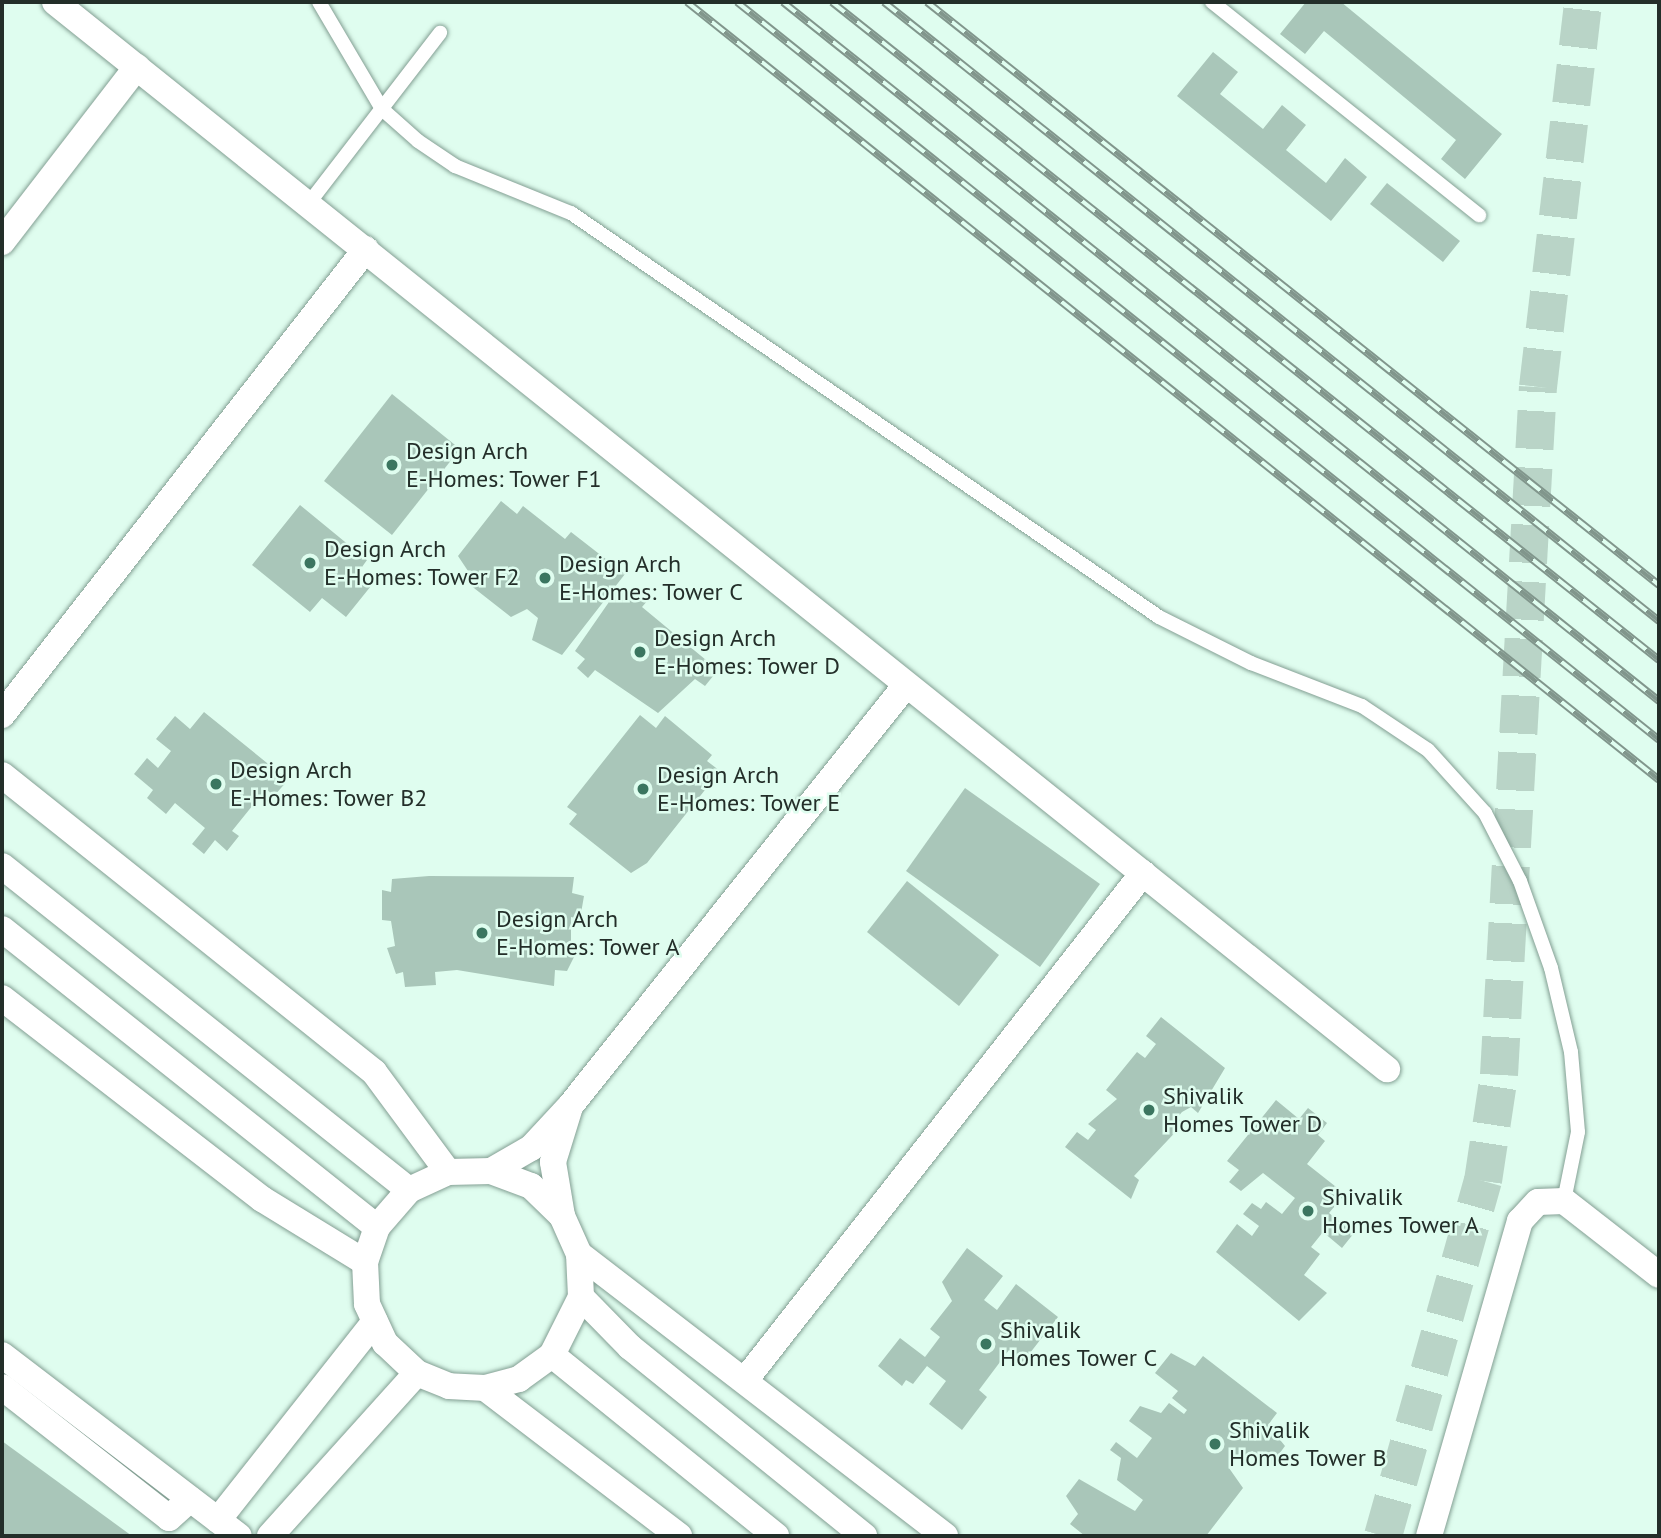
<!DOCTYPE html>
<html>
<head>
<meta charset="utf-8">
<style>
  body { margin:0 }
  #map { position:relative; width:1661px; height:1538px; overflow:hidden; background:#dffdef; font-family:"PT Sans",sans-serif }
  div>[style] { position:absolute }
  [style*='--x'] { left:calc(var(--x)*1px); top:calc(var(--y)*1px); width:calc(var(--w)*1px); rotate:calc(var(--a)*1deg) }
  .building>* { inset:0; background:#a9c6b9 }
  .secondary-tunnel>* { height:38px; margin-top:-19px; transform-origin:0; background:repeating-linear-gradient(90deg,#b9d4c7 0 38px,transparent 0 57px) }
  .roads { filter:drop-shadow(0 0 2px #839f93) drop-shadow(0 0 2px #839f93) }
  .lane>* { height:14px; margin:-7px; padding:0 7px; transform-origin:7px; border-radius:7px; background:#fff }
  .street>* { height:26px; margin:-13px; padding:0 13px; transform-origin:13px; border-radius:13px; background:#fff }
  .rail>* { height:8px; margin-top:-4px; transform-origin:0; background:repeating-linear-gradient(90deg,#dffdef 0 16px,#81968c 0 32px); box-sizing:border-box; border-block:2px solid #81968c }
  .dots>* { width:19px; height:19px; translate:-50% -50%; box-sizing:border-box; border:4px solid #dffdef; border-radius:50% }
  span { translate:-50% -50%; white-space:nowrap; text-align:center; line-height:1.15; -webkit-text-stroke:5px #dffdef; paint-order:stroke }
  .poi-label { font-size:24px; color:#232e29 }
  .left { translate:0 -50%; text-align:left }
  .frame { position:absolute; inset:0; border:4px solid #232e29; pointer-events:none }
</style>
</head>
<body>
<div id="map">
  <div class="building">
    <div style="clip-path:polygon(1306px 2px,1341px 2px,1502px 134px,1465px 179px,1441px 159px,1456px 140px,1324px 31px,1305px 54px,1280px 34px)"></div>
    <div style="clip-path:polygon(1213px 52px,1238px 72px,1220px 94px,1263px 129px,1282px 105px,1306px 125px,1286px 150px,1326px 183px,1345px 158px,1367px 177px,1331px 221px,1177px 96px)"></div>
    <div style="clip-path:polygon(1387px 183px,1460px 241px,1443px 262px,1370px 204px)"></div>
    <div style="clip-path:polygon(392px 394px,460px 449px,392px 535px,324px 481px)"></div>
    <div style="clip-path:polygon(501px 501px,517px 514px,523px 506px,565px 539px,571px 532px,625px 574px,562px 655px,532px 640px,538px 618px,527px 609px,511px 617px,465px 581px,470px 574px,458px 556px)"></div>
    <div style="clip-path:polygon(300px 505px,367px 560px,357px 574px,371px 586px,346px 617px,322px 598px,310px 612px,252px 565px)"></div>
    <div style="clip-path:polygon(618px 589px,629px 598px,636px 590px,648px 600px,642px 607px,718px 670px,705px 686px,695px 679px,658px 713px,595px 670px,588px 678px,577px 668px,585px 659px,575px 651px)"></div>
    <div style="clip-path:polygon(204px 712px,288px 780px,274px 796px,266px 789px,232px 831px,239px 836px,227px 851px,215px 840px,204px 854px,192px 844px,205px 828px,175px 803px,166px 814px,147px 798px,153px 790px,134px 774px,147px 758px,158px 768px,171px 751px,156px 739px,175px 716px,190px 729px)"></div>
    <div style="clip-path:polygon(640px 715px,656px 728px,665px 716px,712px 755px,707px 761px,720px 771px,647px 863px,631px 873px,569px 824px,577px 814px,567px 807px)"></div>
    <div style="clip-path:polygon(965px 788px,1100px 884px,1040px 967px,906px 871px)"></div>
    <div style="clip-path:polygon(429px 876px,574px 877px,572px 893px,584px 896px,580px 919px,571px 917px,571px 948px,578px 949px,567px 971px,555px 970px,554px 986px,457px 970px,435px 972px,436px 985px,405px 987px,403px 972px,396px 974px,387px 948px,395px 946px,391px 921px,382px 920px,382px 890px,391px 892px,392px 879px)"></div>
    <div style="clip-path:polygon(907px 881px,999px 955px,959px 1006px,867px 932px)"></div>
    <div style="clip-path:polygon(1161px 1017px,1225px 1068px,1198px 1113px,1191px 1107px,1182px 1112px,1177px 1118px,1184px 1123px,1134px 1176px,1139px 1180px,1131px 1199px,1065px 1147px,1077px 1132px,1088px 1140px,1096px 1130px,1088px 1124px,1117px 1099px,1106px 1090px,1137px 1052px,1145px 1058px,1156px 1044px,1146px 1036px)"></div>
    <div style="clip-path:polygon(1276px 1100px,1299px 1119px,1308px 1108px,1327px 1123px,1318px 1135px,1325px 1141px,1307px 1164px,1345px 1194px,1329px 1213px,1354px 1233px,1342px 1248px,1323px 1232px,1311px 1247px,1320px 1254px,1304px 1275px,1327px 1293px,1299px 1321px,1216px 1252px,1237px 1224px,1252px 1236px,1259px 1226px,1243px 1214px,1252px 1203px,1261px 1209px,1266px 1202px,1282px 1214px,1295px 1198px,1263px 1173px,1241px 1191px,1229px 1182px,1239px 1170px,1227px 1161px)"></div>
    <div style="clip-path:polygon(967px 1248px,1003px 1276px,984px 1300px,997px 1310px,1016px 1284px,1058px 1317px,1023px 1362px,1009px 1350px,979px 1390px,987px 1397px,962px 1430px,929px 1404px,946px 1381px,927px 1366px,913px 1384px,906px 1380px,902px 1386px,878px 1366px,900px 1338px,925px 1357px,940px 1337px,930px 1329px,952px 1301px,942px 1282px)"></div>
    <div style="clip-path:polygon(1171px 1353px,1195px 1366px,1203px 1356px,1277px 1413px,1268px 1425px,1285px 1446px,1271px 1465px,1252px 1451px,1246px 1460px,1239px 1454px,1229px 1468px,1243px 1488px,1206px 1536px,1085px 1536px,1070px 1524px,1078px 1514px,1066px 1496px,1079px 1479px,1135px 1511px,1143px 1500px,1117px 1480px,1121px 1458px,1110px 1450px,1116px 1442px,1137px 1458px,1152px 1438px,1129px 1421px,1140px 1406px,1161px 1413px,1169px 1403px,1184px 1414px,1187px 1410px,1172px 1398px,1178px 1391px,1155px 1373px)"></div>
    <div style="clip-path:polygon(2px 1441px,132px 1536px,2px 1536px)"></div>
  </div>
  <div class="secondary-tunnel">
    <div style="--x:1383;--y:1536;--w:369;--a:-74.3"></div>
    <div style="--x:1483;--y:1181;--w:107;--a:-81.4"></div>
    <div style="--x:1499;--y:1075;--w:689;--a:-86.76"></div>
    <div style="--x:1538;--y:387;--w:388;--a:-83.3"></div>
  </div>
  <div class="roads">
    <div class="lane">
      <div style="--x:319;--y:2;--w:124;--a:59.5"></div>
      <div style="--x:382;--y:109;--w:48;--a:41.6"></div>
      <div style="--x:418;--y:141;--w:45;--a:34"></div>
      <div style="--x:455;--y:166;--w:125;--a:22.1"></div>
      <div style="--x:571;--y:213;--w:713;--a:34.49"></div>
      <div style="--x:1159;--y:617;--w:103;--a:26.6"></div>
      <div style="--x:1251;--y:663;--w:119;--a:21.2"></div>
      <div style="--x:1362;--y:706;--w:79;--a:33.7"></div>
      <div style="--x:1428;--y:750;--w:85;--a:47.9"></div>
      <div style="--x:1485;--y:813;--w:76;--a:62.8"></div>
      <div style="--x:1520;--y:881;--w:92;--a:70.4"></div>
      <div style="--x:1551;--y:968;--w:86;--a:76.6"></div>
      <div style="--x:1571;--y:1052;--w:80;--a:85"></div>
      <div style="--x:1578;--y:1132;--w:70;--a:101.5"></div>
      <div style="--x:1212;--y:2;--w:342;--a:38.6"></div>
      <div style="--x:309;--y:203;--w:215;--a:-52.4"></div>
    </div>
    <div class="street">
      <div style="--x:55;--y:2;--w:1707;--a:38.7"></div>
      <div style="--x:2;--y:242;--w:221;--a:-52.4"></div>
      <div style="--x:2;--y:715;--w:591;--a:-52.01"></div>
      <div style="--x:2;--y:775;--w:476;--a:38.6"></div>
      <div style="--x:374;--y:1072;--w:124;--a:53.5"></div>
      <div style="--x:2;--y:866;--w:520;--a:38.52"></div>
      <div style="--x:2;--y:929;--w:479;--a:38.5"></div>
      <div style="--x:2;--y:998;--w:329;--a:37.7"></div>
      <div style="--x:262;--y:1199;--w:121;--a:31.5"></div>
      <div style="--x:491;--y:1171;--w:46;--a:-29.9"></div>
      <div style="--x:531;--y:1148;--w:59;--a:-47.1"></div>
      <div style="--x:571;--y:1105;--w:537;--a:-51.42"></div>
      <div style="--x:562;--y:1216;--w:55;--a:-99.5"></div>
      <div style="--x:553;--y:1162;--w:54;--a:-72.9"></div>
      <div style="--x:579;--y:1254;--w:43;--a:87.3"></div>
      <div style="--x:581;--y:1297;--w:65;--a:116.6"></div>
      <div style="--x:552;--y:1355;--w:41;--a:144"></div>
      <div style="--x:519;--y:1379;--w:35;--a:165"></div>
      <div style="--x:485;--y:1388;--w:36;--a:-177"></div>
      <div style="--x:449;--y:1386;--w:35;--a:-158"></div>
      <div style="--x:417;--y:1373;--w:44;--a:-136.8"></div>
      <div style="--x:385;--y:1343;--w:43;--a:-114.8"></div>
      <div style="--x:367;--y:1304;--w:42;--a:-92.7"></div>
      <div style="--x:365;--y:1262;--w:37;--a:-71"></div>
      <div style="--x:377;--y:1227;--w:49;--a:-49.1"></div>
      <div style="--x:409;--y:1190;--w:43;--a:-24.8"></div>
      <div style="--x:448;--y:1172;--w:43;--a:-1.3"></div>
      <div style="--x:491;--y:1171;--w:43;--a:20.6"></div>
      <div style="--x:531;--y:1186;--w:43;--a:44.1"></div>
      <div style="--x:562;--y:1216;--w:42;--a:65.9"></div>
      <div style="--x:579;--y:1254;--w:462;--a:37.6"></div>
      <div style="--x:581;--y:1297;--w:70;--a:45.6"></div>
      <div style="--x:630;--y:1347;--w:301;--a:38.9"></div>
      <div style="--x:2;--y:1355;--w:298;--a:37.4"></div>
      <div style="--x:552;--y:1355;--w:288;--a:38.9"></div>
      <div style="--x:746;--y:1379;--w:643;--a:-51.88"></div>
      <div style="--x:2;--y:1387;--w:212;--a:38.1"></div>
      <div style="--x:169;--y:1518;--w:28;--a:-42"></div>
      <div style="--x:485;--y:1388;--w:244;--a:37.3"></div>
      <div style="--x:218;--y:1520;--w:253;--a:-51.7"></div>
      <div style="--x:270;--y:1536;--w:219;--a:-48"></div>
      <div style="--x:1429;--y:1536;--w:328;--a:-73.9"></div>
      <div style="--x:1520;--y:1221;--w:26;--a:-47"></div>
      <div style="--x:1538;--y:1202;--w:26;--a:-2"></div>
      <div style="--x:1564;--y:1201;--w:120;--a:37.9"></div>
    </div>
  </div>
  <div class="rail">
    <div style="--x:687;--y:2;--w:1245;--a:38.67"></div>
    <div style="--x:737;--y:2;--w:1181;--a:38.67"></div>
    <div style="--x:783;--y:2;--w:1121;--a:38.59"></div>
    <div style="--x:832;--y:2;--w:1057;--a:38.51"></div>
    <div style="--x:884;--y:2;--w:992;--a:38.61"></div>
    <div style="--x:927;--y:2;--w:936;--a:38.54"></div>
  </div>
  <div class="dots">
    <div style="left:392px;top:465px;background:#3b7660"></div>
    <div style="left:310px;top:563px;background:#3b7660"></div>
    <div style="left:545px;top:578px;background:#3b7660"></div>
    <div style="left:640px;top:652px;background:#3b7660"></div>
    <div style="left:216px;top:784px;background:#3b7660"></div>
    <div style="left:643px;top:789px;background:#3b7660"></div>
    <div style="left:482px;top:933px;background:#3b7660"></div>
    <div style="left:1149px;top:1110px;background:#3b7660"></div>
    <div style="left:1308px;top:1211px;background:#3b7660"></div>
    <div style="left:986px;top:1344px;background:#3b7660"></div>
    <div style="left:1215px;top:1444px;background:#3b7660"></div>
  </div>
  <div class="poi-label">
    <span class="left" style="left:406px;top:465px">Design Arch<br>E-Homes: Tower F1</span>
    <span class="left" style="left:324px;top:563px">Design Arch<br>E-Homes: Tower F2</span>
    <span class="left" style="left:559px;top:578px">Design Arch<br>E-Homes: Tower C</span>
    <span class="left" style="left:654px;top:652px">Design Arch<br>E-Homes: Tower D</span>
    <span class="left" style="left:230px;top:784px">Design Arch<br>E-Homes: Tower B2</span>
    <span class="left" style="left:657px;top:789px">Design Arch<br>E-Homes: Tower E</span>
    <span class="left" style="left:496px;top:933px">Design Arch<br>E-Homes: Tower A</span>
    <span class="left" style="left:1163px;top:1110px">Shivalik<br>Homes Tower D</span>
    <span class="left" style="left:1322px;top:1211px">Shivalik<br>Homes Tower A</span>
    <span class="left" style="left:1000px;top:1344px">Shivalik<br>Homes Tower C</span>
    <span class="left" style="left:1229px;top:1444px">Shivalik<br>Homes Tower B</span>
  </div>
  <div class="frame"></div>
</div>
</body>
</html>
